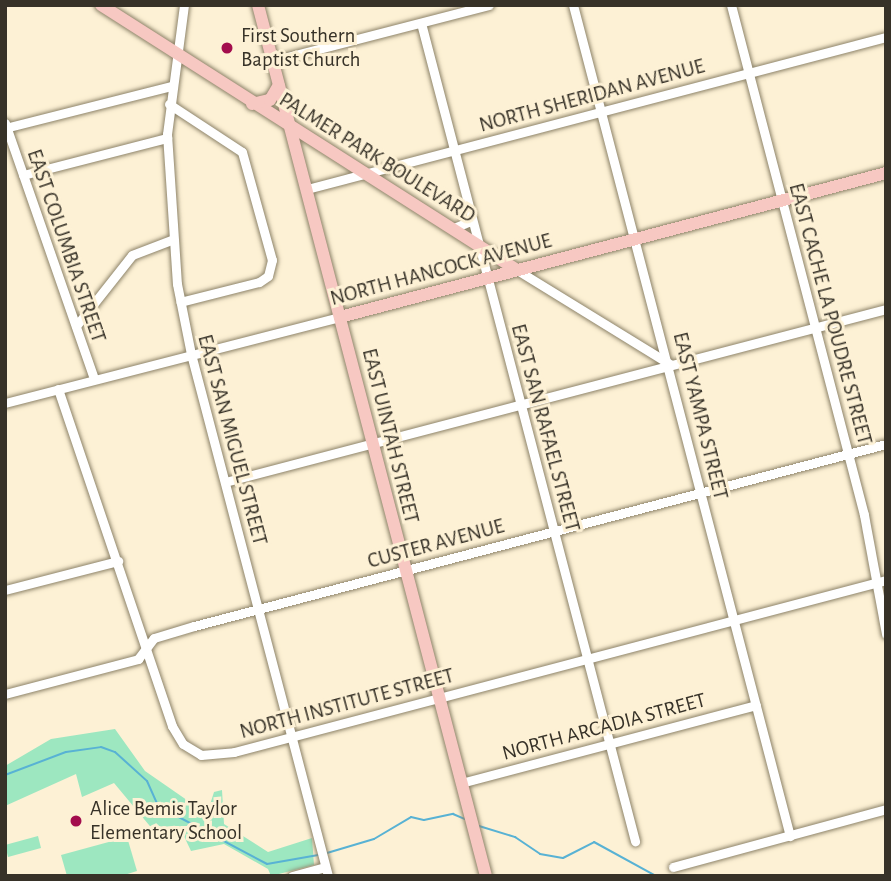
<!DOCTYPE html>
<html>
<head>
<meta charset="utf-8">
<style>
  body { margin:0 }
  #map { position:relative; width:891px; height:881px; overflow:hidden; background:#fdf1d5; font-family:"Alegreya Sans",sans-serif }
  div>[style] { position:absolute }
  [style*='--x'] { left:calc(var(--x)*1px); top:calc(var(--y)*1px); width:calc(var(--w)*1px); rotate:calc(var(--a)*1deg) }
  .green>* { inset:0; background:#9de7c0 }
  .stream>* { height:2px; margin:-1px; padding:0 1px; transform-origin:1px; border-radius:1px; background:#58b2d4 }
  .roads { filter:drop-shadow(0 0 2px #8d8369) drop-shadow(0 0 2px #8d8369) }
  .minor>* { height:9px; margin:-4.5px; padding:0 4.5px; transform-origin:4.5px; border-radius:4.5px; background:#fff }
  .major>* { height:12px; margin:-6px; padding:0 6px; transform-origin:6px; border-radius:6px; background:#f7c8c2 }
  .dots>* { width:19px; height:19px; translate:-50% -50%; box-sizing:border-box; border:4px solid #fdf1d5; border-radius:50% }
  span { translate:-50% -50%; white-space:nowrap; text-align:center; line-height:1.15; -webkit-text-stroke:6px #fdf1d5; paint-order:stroke }
  .poi-label { font-size:21px; color:#373228 }
  .left { translate:0 -50%; text-align:left }
  .street-label { font-size:21px; color:#373228 }
  .frame { position:absolute; inset:0; border:7px solid #373228; pointer-events:none }
</style>
</head>
<body>
<div id="map">
  <div class="green">
    <div style="clip-path:polygon(115px 729px,145px 771px,207px 814px,214px 792px,222px 790px,224px 824px,268px 852px,312px 838px,314px 865px,271px 876px,268px 869px,224px 844px,191px 851px,181px 830px,159px 837px,114px 783px,82px 797px,76px 774px,5px 806px,5px 766px,51px 739px)"></div>
    <div style="clip-path:polygon(38px 836px,41px 848px,8px 857px,5px 845px)"></div>
    <div style="clip-path:polygon(127px 837px,137px 871px,121px 876px,67px 876px,61px 855px)"></div>
  </div>
  <div class="stream">
    <div style="--x:5;--y:775;--w:65;--a:-20.7"></div>
    <div style="--x:66;--y:752;--w:35;--a:-8"></div>
    <div style="--x:101;--y:747;--w:15;--a:20"></div>
    <div style="--x:115;--y:752;--w:43;--a:42.2"></div>
    <div style="--x:147;--y:781;--w:27;--a:66"></div>
    <div style="--x:158;--y:806;--w:123;--a:28"></div>
    <div style="--x:267;--y:864;--w:52;--a:-10"></div>
    <div style="--x:479;--y:826;--w:38;--a:17"></div>
    <div style="--x:515;--y:837;--w:30;--a:34"></div>
    <div style="--x:540;--y:854;--w:23;--a:10"></div>
    <div style="--x:563;--y:858;--w:35;--a:-27"></div>
    <div style="--x:594;--y:842;--w:71;--a:28.7"></div>
    <div style="--x:327;--y:853;--w:49;--a:-16.6"></div>
    <div style="--x:374;--y:839;--w:43;--a:-30.7"></div>
    <div style="--x:411;--y:817;--w:13;--a:13"></div>
    <div style="--x:424;--y:820;--w:30;--a:-12"></div>
    <div style="--x:453;--y:814;--w:13;--a:23"></div>
  </div>
  <div class="roads">
    <div class="minor">
      <div style="--x:184;--y:5;--w:130;--a:97.5"></div>
      <div style="--x:167;--y:134;--w:150;--a:86.2"></div>
      <div style="--x:177;--y:284;--w:71;--a:78.7"></div>
      <div style="--x:191;--y:354;--w:540;--a:75.29"></div>
      <div style="--x:573;--y:5;--w:859;--a:75.37"></div>
      <div style="--x:731;--y:5;--w:527;--a:75.38"></div>
      <div style="--x:864;--y:515;--w:121;--a:79.5"></div>
      <div style="--x:421;--y:23;--w:846;--a:75.34"></div>
      <div style="--x:272;--y:61;--w:224;--a:-14.5"></div>
      <div style="--x:169;--y:104;--w:87;--a:33.3"></div>
      <div style="--x:242;--y:152;--w:112;--a:74.5"></div>
      <div style="--x:272;--y:260;--w:16;--a:104"></div>
      <div style="--x:268;--y:276;--w:11;--a:146"></div>
      <div style="--x:259;--y:282;--w:81;--a:165.8"></div>
      <div style="--x:5;--y:123;--w:271;--a:70.8"></div>
      <div style="--x:5;--y:128;--w:171;--a:-14.2"></div>
      <div style="--x:23;--y:175;--w:149;--a:-14.4"></div>
      <div style="--x:307;--y:189;--w:599;--a:-14.71"></div>
      <div style="--x:454;--y:228;--w:15;--a:-23"></div>
      <div style="--x:468;--y:222;--w:8;--a:-67"></div>
      <div style="--x:517;--y:270;--w:180;--a:31.6"></div>
      <div style="--x:76;--y:326;--w:90;--a:-51.7"></div>
      <div style="--x:132;--y:255;--w:42;--a:-21"></div>
      <div style="--x:58;--y:389;--w:356;--a:71.3"></div>
      <div style="--x:172;--y:726;--w:21;--a:59"></div>
      <div style="--x:183;--y:744;--w:21;--a:31"></div>
      <div style="--x:201;--y:755;--w:33;--a:-5"></div>
      <div style="--x:234;--y:752;--w:674;--a:-14.78"></div>
      <div style="--x:5;--y:403;--w:346;--a:-14.4"></div>
      <div style="--x:225;--y:482;--w:683;--a:-14.67"></div>
      <div style="--x:5;--y:590;--w:117;--a:-14.4"></div>
      <div style="--x:5;--y:694;--w:138;--a:-14.7"></div>
      <div style="--x:138;--y:659;--w:26;--a:-53"></div>
      <div style="--x:154;--y:638;--w:42;--a:-16.7"></div>
      <div style="--x:194;--y:626;--w:716;--a:-14.74"></div>
      <div style="--x:461;--y:783;--w:305;--a:-14.8"></div>
      <div style="--x:673;--y:867;--w:221;--a:-15.2"></div>
      <div style="--x:292;--y:876;--w:34;--a:-15"></div>
    </div>
    <div class="major">
      <div style="--x:101;--y:5;--w:493;--a:32.5"></div>
      <div style="--x:258;--y:5;--w:900;--a:75.33"></div>
      <div style="--x:252;--y:104;--w:18;--a:-13"></div>
      <div style="--x:270;--y:100;--w:17;--a:-59"></div>
      <div style="--x:340;--y:317;--w:565;--a:-14.77"></div>
    </div>
  </div>
  <div class="dots">
    <div style="left:227px;top:48px;background:#a30d4d"></div>
    <div style="left:76px;top:821px;background:#a30d4d"></div>
  </div>
  <div class="poi-label">
    <span class="left" style="left:241px;top:48px">First Southern<br>Baptist Church</span>
    <span class="left" style="left:90px;top:821px">Alice Bemis Taylor<br>Elementary School</span>
  </div>
  <div class="street-label">
    <span style="left:592px;top:96px;rotate:-15deg">NORTH SHERIDAN AVENUE</span>
    <span style="left:377px;top:158px;rotate:32deg">PALMER PARK BOULEVARD</span>
    <span style="left:66px;top:246px;rotate:71deg">EAST COLUMBIA STREET</span>
    <span style="left:441px;top:270px;rotate:-15deg">NORTH HANCOCK AVENUE</span>
    <span style="left:830px;top:314px;rotate:75deg">EAST CACHE LA POUDRE STREET</span>
    <span style="left:700px;top:416px;rotate:76deg">EAST YAMPA STREET</span>
    <span style="left:545px;top:428px;rotate:75deg">EAST SAN RAFAEL STREET</span>
    <span style="left:390px;top:436px;rotate:76deg">EAST UINTAH STREET</span>
    <span style="left:232px;top:440px;rotate:75deg">EAST SAN MIGUEL STREET</span>
    <span style="left:436px;top:544px;rotate:-15deg">CUSTER AVENUE</span>
    <span style="left:347px;top:704px;rotate:-15deg">NORTH INSTITUTE STREET</span>
    <span style="left:604px;top:727px;rotate:-15deg">NORTH ARCADIA STREET</span>
  </div>
  <div class="frame"></div>
</div>
</body>
</html>
